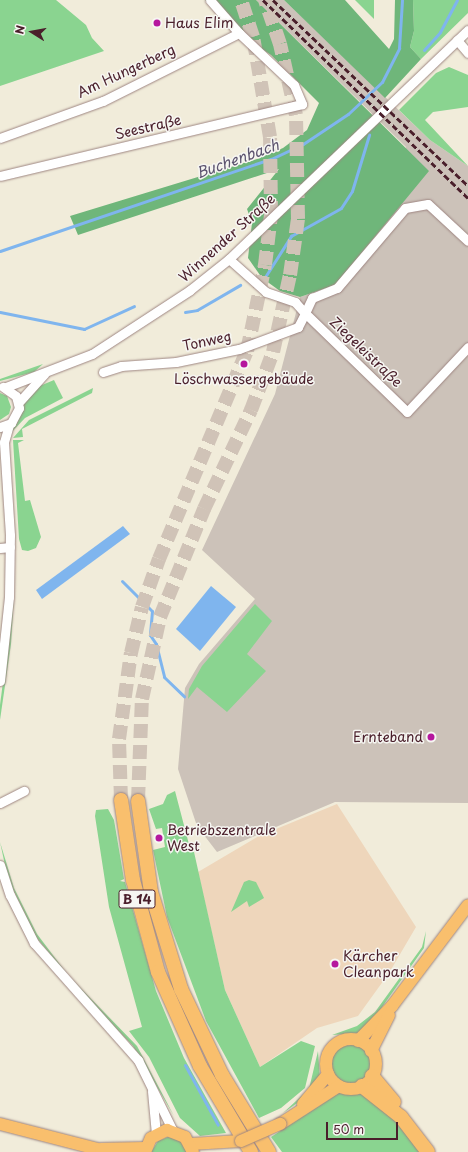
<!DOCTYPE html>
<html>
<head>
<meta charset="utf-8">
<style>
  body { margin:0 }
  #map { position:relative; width:468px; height:1152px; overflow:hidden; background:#f1ecda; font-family:"Playpen Sans",sans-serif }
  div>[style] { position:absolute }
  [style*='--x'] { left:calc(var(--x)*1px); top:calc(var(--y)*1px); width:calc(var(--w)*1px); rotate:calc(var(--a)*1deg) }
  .built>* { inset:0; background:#eed6bb }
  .industrial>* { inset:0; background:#ccc2b9 }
  .green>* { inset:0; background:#8ad490 }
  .round { border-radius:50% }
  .forest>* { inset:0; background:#6fb67a }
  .water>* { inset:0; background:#7fb5ee }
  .stream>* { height:3px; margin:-1.5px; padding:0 1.5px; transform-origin:1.5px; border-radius:1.5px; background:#7fb5ee }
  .highway-tunnel>* { height:14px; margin-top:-7px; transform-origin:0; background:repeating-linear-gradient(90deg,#d0c3b7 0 14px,transparent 0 21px) }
  .roads { filter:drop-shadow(0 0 1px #9e8682) drop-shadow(0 0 1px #9e8682) }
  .minor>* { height:9px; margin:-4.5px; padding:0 4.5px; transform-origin:4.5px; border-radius:4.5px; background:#fff }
  .major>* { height:12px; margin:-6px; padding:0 6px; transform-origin:6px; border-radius:6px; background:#f9bf6d }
  .major>.ring { margin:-6px; padding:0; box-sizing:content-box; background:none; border:12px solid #f9bf6d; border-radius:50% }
  .highway>* { height:14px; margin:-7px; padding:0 7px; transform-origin:7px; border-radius:7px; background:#f9bf6d }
  .rail>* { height:3px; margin-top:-1.5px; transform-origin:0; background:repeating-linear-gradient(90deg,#4a1f2b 0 6px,transparent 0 9px) }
  .bridges { filter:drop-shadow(0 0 1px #9e8682) drop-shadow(0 0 1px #9e8682) }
  .major-bridge>* { height:12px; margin:-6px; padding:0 6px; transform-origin:6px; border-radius:6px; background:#f9bf6d }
  .dots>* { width:11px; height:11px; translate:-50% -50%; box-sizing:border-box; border:2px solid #f6f6f2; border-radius:50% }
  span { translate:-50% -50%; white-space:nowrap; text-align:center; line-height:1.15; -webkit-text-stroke:3px #f6f6f2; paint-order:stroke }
  .shield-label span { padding:1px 3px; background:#f6f6f2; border:1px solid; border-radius:3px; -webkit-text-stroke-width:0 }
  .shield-label { font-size:13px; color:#4a1f2b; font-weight:700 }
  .poi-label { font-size:14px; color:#4a1f2b }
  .left { translate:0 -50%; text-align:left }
  .right { translate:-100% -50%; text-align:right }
  .street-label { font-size:14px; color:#4a1f2b }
  .water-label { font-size:15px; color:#5d546f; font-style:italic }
  .north { position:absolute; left:12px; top:12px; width:40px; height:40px; -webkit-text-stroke:3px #f6f6f2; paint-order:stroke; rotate:281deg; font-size:11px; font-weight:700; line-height:16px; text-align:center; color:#4a1f2b }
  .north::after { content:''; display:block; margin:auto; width:14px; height:18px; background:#4a1f2b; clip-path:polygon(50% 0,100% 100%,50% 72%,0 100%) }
  .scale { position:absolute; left:326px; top:1122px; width:72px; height:18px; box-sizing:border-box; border:2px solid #4a1f2b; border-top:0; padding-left:5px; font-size:12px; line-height:14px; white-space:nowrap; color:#4a1f2b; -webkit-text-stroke:3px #f6f6f2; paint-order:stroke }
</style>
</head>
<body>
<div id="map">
  <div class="built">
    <div style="clip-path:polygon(337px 804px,416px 927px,389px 973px,358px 1016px,317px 1028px,260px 1067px,225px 990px,198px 872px,259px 836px)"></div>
  </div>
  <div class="industrial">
    <div style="clip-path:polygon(256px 0,284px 0,430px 140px,468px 166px,468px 803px,335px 802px,217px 852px,197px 826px,178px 769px,185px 688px,199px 664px,255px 599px,202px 550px,275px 394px,300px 297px,335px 285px,374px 234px,406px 147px)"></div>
  </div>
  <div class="green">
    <div style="clip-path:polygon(0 0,56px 0,86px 25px,92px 38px,104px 51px,0 86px)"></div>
    <div style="clip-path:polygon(355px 0,374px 0,374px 19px)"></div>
    <div style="clip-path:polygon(413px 0,468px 0,468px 13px,421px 59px,410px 47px,414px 31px)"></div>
    <div style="clip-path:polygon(449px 67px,468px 75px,468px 107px,433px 112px,425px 120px,468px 166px,430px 140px,399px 110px,436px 73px)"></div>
    <div style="clip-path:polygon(43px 364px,34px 372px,0 381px,0 379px)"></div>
    <div style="clip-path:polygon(54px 380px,63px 398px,25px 418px,10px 434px,24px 402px,35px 388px)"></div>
    <div style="clip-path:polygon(93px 388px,92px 393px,22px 429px,23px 437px,13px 438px,29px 420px)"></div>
    <div style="clip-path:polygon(0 393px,7px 396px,11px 407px,9px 414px,0 420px)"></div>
    <div style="clip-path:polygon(13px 440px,24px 440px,18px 443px,25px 501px,30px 500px,41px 537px,36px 548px,28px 551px,22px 550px,19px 539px)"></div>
    <div style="clip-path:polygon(14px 596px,11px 644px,0 720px,0 705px)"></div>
    <div style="clip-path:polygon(255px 604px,272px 621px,247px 654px,266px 671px,227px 712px,197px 687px,188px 699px,189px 689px,202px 666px)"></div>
    <div style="clip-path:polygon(175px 791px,191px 852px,194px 852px,225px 990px,260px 1067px,301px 1041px,315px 1046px,305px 1088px,281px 1108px,259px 1118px,206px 1021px,167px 917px,153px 850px,165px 847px,162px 828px,156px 829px,149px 809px,163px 804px,167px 795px)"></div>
    <div style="clip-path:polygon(108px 809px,114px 820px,124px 879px,120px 881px,125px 882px,156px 991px,184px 1058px,226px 1133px,200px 1136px,180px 1118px,149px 1057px,129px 1031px,142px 1027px,109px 907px,95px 816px,96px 810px)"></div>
    <div style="clip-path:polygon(0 842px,14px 888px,37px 934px,68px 975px,137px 1046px,174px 1116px,133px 1046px,81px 992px,36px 937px,8px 879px)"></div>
    <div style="clip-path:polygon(249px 880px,256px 882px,264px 898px,249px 907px,247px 901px,231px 912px,244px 882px)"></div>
    <div style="clip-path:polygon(426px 931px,424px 948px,375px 1017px,358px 1033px,332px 1035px,357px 1026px,375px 1012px,422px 947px)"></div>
    <div class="round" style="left:331px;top:1044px;width:40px;height:40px"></div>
    <div style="clip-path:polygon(318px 1051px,320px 1078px,303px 1099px,283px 1113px,309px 1089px)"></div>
    <div style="clip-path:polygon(339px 1093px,362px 1093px,393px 1116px,422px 1152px,282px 1152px,271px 1137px)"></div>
    <div style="clip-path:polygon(168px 1137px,179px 1139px,189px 1152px,151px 1152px,158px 1141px)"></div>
  </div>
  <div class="forest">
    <div style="clip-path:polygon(205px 0,256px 0,429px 171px,335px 285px,300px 297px,280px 291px,262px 278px,248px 258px,252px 223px,247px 209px,279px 169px,78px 235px,70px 216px,257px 159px,283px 148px,307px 130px,319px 103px,271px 55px,230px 28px)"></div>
    <div style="clip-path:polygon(284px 0,345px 0,389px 49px,394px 39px,395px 0,413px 0,414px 31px,410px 47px,421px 59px,385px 98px)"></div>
  </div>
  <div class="water">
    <div style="clip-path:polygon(123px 526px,130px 534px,42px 599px,36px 590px)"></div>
    <div style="clip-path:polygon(211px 586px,236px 607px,200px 651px,176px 629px)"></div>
  </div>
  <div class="stream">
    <div style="--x:424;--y:50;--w:24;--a:-48"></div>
    <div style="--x:440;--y:32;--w:36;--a:-62"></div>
    <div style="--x:0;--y:251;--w:286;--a:-18.8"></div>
    <div style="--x:271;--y:159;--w:35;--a:-25"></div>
    <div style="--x:303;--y:144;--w:54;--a:-33.7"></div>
    <div style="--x:348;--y:114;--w:47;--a:-43.3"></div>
    <div style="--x:382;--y:82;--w:38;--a:-63"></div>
    <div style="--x:399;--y:48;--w:48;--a:-86.4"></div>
    <div style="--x:265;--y:277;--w:49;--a:-57.6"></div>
    <div style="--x:291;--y:236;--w:57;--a:-29.2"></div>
    <div style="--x:341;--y:208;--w:20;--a:-57"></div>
    <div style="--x:352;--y:191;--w:59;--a:-73.1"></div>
    <div style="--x:0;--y:312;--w:86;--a:11.4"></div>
    <div style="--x:84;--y:329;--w:55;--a:-24.7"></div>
    <div style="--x:185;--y:312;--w:12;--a:-9"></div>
    <div style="--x:197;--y:310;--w:50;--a:-30.2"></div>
    <div style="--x:122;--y:581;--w:42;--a:45"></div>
    <div style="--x:152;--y:611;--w:24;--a:95"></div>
    <div style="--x:150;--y:635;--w:11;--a:56"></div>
    <div style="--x:156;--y:644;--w:34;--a:76"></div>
    <div style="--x:164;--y:677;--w:28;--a:44"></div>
    <div style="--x:185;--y:1065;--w:68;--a:61.2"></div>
  </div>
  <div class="highway-tunnel">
    <div style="--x:121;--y:800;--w:61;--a:-91.9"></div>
    <div style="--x:119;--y:739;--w:87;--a:-82.1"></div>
    <div style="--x:131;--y:653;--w:47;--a:-76.6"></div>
    <div style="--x:142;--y:607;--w:51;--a:-70.5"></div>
    <div style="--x:159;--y:559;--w:226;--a:-67.1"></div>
    <div style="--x:247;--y:351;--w:88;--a:-78.2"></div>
    <div style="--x:265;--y:265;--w:50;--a:-83.2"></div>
    <div style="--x:271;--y:215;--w:78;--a:-90.7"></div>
    <div style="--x:270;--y:137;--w:101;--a:-99.6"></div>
    <div style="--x:253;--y:37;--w:39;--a:-108"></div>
    <div style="--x:138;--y:801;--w:102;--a:-87.8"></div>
    <div style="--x:142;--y:699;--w:84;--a:-77.6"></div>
    <div style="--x:160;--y:617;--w:117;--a:-67.8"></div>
    <div style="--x:204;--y:509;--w:110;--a:-64.6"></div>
    <div style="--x:251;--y:410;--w:62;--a:-69.2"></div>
    <div style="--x:273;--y:352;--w:79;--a:-77.6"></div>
    <div style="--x:290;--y:275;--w:57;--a:-81.9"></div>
    <div style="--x:298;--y:219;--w:104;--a:-91.1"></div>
    <div style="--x:296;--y:115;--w:73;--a:-102.7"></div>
    <div style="--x:280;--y:44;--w:46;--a:-108.8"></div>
  </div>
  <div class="roads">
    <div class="minor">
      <div style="--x:210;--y:0;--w:44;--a:48.7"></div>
      <div style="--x:457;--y:40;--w:17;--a:50"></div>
      <div style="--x:0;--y:138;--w:109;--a:-19.8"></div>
      <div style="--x:103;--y:101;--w:152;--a:-26.6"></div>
      <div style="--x:239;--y:33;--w:76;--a:43.4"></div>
      <div style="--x:294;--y:85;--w:21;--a:67"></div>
      <div style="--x:302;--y:104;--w:310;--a:166.6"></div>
      <div style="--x:229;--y:259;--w:50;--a:41.7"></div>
      <div style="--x:266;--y:292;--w:31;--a:19"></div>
      <div style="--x:295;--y:302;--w:15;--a:48"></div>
      <div style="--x:305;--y:313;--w:17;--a:-65"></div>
      <div style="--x:312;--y:298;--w:27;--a:-22"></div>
      <div style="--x:337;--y:288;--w:105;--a:-49.6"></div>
      <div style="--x:405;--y:208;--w:23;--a:-10"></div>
      <div style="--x:428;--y:204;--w:54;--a:42.8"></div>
      <div style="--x:103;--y:372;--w:19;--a:-18"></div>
      <div style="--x:121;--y:366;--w:55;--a:-4.2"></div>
      <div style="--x:176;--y:362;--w:64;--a:-11.7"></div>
      <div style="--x:239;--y:349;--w:63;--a:-20.4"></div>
      <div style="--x:298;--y:327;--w:16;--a:-63"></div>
      <div style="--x:305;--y:313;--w:142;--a:44.1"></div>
      <div style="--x:407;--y:412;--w:89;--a:-46.8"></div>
      <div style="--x:6;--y:387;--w:92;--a:-21"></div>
      <div style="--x:92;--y:354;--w:117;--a:-33.1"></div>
      <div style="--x:190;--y:290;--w:50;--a:-38.5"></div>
      <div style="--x:229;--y:259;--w:331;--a:-43.8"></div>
      <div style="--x:19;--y:402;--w:38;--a:-48"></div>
      <div style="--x:0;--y:427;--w:12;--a:-20"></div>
      <div style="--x:11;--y:423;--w:17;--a:-62"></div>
      <div style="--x:19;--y:408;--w:12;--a:-104"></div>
      <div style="--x:16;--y:396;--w:16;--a:-145"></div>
      <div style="--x:0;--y:548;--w:10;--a:-6"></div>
      <div style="--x:0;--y:681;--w:84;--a:-83.9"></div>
      <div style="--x:9;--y:597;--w:62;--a:-89.1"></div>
      <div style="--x:10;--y:535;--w:93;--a:-93.7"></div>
      <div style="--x:4;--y:442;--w:18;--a:-74"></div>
      <div style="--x:0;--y:803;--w:27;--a:-27"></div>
      <div style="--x:0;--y:865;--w:32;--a:72"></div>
      <div style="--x:10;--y:895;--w:54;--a:63.4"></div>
      <div style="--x:34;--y:943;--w:157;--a:48.4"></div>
      <div style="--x:138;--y:1060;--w:79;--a:63.8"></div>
      <div style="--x:152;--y:1091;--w:43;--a:84.7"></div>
    </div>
    <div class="major">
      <div class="ring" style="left:326px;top:1039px;width:38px;height:38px"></div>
      <div style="--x:358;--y:1041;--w:49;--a:-45.8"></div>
      <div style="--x:392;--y:1006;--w:126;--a:-53"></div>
      <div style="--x:371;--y:1051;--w:40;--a:-63.4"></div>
      <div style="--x:303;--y:1104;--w:39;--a:-50"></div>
      <div style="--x:0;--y:1124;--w:113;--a:14.4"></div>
      <div style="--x:280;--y:1124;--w:70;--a:-32.8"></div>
      <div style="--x:191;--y:1144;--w:50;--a:-3.4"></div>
      <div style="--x:101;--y:1149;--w:44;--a:-1.3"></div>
      <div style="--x:145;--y:1152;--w:15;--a:-67"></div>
      <div style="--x:151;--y:1138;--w:18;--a:-27"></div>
      <div style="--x:167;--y:1130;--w:19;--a:21"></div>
      <div style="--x:185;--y:1137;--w:17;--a:62"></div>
    </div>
    <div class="highway">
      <div style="--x:121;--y:800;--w:81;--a:81.5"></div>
      <div style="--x:133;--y:880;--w:95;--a:74.8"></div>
      <div style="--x:158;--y:972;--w:103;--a:65.9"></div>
      <div style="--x:200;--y:1066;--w:100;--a:59.3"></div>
      <div style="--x:138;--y:801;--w:92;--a:81.9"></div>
      <div style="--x:151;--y:892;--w:102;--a:72.8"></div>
      <div style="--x:181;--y:989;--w:95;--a:64.5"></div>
      <div style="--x:222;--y:1075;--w:90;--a:58.6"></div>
      <div style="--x:372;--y:1076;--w:34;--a:50"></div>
      <div style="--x:362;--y:1086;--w:50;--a:38.5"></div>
      <div style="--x:401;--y:1117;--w:44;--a:52.4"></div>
    </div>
  </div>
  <div class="rail">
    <div style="--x:263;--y:0;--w:285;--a:44"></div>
    <div style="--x:273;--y:0;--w:269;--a:43.6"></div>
  </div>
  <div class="bridges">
    <div class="major-bridge">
      <div style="--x:241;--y:1141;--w:43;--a:-23.6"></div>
    </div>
  </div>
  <div class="dots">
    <div style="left:157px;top:23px;background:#b5179e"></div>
    <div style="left:244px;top:364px;background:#b5179e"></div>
    <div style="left:431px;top:737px;background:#b5179e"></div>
    <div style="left:159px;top:838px;background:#b5179e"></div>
    <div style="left:335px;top:964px;background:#b5179e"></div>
  </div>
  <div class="shield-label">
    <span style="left:137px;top:899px">B 14</span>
  </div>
  <div class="poi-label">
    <span class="left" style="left:165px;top:23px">Haus Elim</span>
    <span style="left:244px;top:379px">Löschwassergebäude</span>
    <span class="right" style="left:423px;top:737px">Ernteband</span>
    <span class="left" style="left:167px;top:838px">Betriebszentrale<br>West</span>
    <span class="left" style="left:343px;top:964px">Kärcher<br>Cleanpark</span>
  </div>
  <div class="street-label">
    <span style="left:126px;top:71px;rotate:-25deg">Am Hungerberg</span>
    <span style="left:148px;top:127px;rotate:-13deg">Seestraße</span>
    <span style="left:227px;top:238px;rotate:-42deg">Winnender Straße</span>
    <span style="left:207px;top:341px;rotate:-12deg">Tonweg</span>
    <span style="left:366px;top:352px;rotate:44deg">Ziegeleistraße</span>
  </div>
  <div class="water-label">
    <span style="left:237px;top:158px;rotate:-20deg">Buchenbach</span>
  </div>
  <div class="north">N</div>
  <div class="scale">50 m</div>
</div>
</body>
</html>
